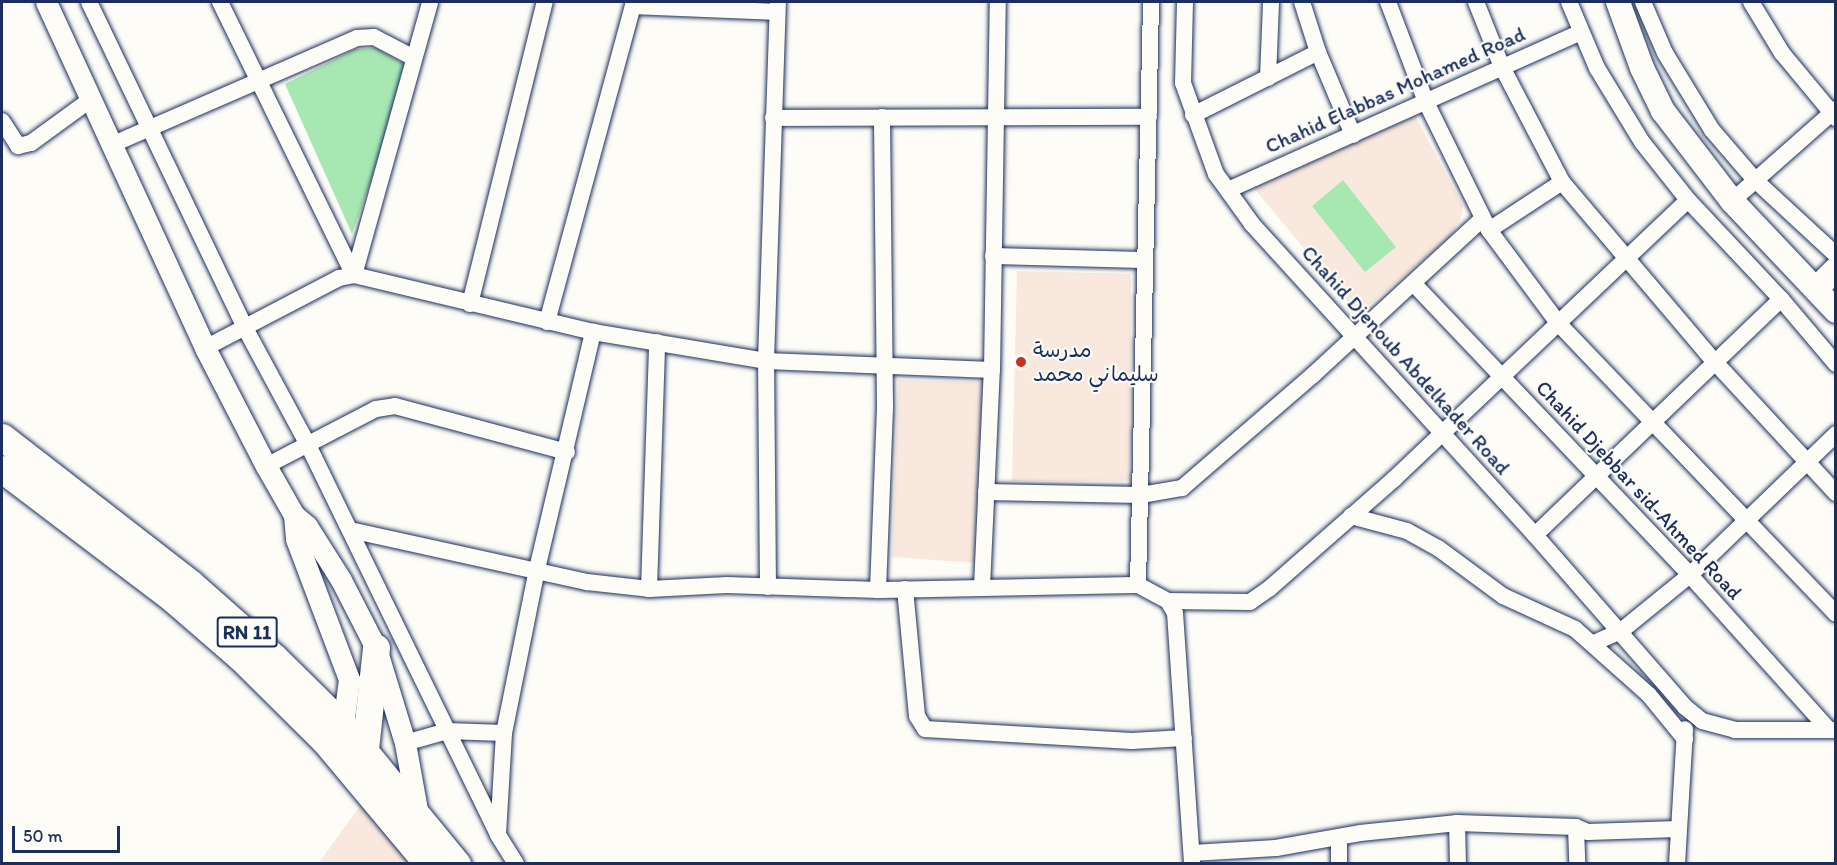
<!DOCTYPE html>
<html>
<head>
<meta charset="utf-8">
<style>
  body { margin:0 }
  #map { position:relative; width:1837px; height:865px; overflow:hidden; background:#fdfcf7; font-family:Itim,"Playpen Sans Arabic",sans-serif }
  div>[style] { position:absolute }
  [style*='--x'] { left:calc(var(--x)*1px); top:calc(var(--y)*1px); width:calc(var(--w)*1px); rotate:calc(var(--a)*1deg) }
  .built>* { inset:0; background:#f8e8dd }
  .green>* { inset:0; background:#a7e8b2 }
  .roads { filter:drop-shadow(0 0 2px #1b2f5e) drop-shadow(0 0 2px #1b2f5e) }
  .minor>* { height:16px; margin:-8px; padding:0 8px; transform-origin:8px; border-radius:8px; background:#fdfcf7 }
  .tertiary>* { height:21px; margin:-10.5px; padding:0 10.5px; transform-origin:10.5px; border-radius:10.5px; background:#fdfcf7 }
  .secondary>* { height:24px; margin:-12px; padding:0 12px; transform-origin:12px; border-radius:12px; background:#fdfcf7 }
  .trunk>* { height:27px; margin:-13.5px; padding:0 13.5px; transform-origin:13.5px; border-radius:13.5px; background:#fdfcf7 }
  .dots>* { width:16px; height:16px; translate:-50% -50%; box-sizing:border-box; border:3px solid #fdfcf7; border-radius:50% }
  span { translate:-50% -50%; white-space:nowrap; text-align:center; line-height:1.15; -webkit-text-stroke:4.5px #fdfcf7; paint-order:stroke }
  .shield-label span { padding:2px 4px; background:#fdfcf7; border:2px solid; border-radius:4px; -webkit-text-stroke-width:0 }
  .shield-label { font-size:20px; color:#1b2f5e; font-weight:700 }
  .street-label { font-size:21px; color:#1b2f5e }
  .poi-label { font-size:21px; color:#1b2f5e }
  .left { translate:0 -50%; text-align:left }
  .frame { position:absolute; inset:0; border:3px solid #1b2f5e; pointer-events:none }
  .scale { position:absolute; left:12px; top:826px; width:108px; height:27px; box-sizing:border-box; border:3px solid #1b2f5e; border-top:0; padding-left:8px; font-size:18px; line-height:21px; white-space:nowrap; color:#1b2f5e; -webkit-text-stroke:4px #fdfcf7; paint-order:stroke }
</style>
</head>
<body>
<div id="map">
  <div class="built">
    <div style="clip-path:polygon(1415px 116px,1463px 205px,1461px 218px,1450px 237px,1363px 310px,1355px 310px,1254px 188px)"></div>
    <div style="clip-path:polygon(1017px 271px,1131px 274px,1130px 481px,1012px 481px)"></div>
    <div style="clip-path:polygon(898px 380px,983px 382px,977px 563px,892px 557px)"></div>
    <div style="clip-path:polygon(368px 795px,421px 864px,318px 864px)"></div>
  </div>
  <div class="green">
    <div style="clip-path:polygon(376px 48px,411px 68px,352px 234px,285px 84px,356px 49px)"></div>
    <div style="clip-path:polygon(1343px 180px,1396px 247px,1365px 272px,1312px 206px)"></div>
  </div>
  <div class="roads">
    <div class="minor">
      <div style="--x:89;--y:2;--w:359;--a:64.4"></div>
      <div style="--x:244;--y:326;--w:135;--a:61.7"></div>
      <div style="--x:308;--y:445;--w:434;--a:64"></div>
      <div style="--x:498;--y:835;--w:34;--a:58"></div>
      <div style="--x:220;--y:2;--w:304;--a:63.9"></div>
      <div style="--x:1185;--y:2;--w:81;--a:91.4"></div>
      <div style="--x:1183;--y:83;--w:97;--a:70.1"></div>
      <div style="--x:1216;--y:174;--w:62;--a:54.2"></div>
      <div style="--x:1252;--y:224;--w:420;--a:47.7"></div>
      <div style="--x:1535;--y:535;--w:228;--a:48.9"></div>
      <div style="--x:1685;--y:707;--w:22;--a:39"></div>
      <div style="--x:1702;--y:721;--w:34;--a:15"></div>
      <div style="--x:1735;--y:730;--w:101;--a:0"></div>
      <div style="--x:1302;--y:2;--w:52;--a:72.3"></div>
      <div style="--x:1318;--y:52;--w:90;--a:67.1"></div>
      <div style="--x:1388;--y:2;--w:107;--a:69.2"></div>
      <div style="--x:1426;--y:102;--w:143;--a:63.8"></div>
      <div style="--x:1489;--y:230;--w:116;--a:53.4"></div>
      <div style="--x:1558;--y:323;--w:402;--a:46.3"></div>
      <div style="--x:1476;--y:2;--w:70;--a:68.2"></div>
      <div style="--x:1502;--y:67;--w:130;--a:62.4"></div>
      <div style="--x:1562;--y:182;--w:235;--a:49.7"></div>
      <div style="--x:1714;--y:361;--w:180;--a:47.3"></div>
      <div style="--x:1569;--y:2;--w:72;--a:67"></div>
      <div style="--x:1597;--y:68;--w:87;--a:58.7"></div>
      <div style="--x:1642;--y:142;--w:74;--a:51.6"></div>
      <div style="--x:1688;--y:200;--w:136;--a:46.8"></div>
      <div style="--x:1781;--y:299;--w:85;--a:49.8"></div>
      <div style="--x:1643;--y:2;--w:56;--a:66.7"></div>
      <div style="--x:1665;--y:53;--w:90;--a:58.6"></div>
      <div style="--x:1712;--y:130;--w:66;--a:49.3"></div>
      <div style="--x:1755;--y:180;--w:110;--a:42.8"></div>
      <div style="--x:1751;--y:2;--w:60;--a:58.7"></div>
      <div style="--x:1782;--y:53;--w:85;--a:50.3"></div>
      <div style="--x:633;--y:6;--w:144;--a:2.4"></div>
      <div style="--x:1268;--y:78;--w:76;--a:-87.7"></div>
      <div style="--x:1193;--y:115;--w:140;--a:-26.7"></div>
      <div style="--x:773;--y:118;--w:376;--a:-0.2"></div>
      <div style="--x:2;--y:121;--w:30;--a:57"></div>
      <div style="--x:18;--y:146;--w:13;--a:-13"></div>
      <div style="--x:31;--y:143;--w:73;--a:-36.1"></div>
      <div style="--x:111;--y:145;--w:268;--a:-23.5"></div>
      <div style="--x:357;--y:38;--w:17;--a:-3"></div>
      <div style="--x:374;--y:37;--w:45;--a:27.7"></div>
      <div style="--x:1228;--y:190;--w:387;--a:-24.1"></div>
      <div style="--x:1732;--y:201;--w:139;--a:-41.5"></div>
      <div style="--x:1489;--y:230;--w:87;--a:-33.3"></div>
      <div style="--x:993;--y:256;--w:150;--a:1.5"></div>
      <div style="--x:354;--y:275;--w:283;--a:-74.4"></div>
      <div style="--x:1413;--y:283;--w:402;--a:46.5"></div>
      <div style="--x:1690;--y:575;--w:208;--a:48.1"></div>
      <div style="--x:470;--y:304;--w:311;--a:-76.1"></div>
      <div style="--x:547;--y:322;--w:332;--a:-74.8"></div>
      <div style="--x:205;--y:348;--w:151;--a:-27.6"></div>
      <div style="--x:339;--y:278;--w:15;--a:-11"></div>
      <div style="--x:354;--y:275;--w:246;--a:13.4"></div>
      <div style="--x:593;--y:332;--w:175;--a:9.5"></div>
      <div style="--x:766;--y:361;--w:226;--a:2.3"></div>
      <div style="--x:266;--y:466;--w:124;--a:-27.4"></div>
      <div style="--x:376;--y:409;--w:19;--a:-9"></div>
      <div style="--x:395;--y:406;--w:178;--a:15"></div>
      <div style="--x:986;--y:492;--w:155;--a:1.1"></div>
      <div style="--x:1141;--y:495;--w:42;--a:-9.7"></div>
      <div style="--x:1182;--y:488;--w:173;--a:-40.8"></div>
      <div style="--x:1313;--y:375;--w:230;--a:-42.7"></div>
      <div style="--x:1351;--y:516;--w:58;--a:15"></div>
      <div style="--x:1407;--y:531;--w:35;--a:29"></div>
      <div style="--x:1438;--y:548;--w:81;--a:36.4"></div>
      <div style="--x:1503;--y:596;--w:79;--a:24.6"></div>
      <div style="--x:1575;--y:629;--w:99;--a:41.7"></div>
      <div style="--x:1649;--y:695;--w:57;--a:50.7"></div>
      <div style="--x:350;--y:530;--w:243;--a:12.4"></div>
      <div style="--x:587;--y:582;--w:62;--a:6.4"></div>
      <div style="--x:649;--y:589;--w:78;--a:-2.9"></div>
      <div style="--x:727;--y:585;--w:151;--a:1.9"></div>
      <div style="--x:878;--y:590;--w:260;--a:-1.1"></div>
      <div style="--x:1138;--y:585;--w:583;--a:-88.72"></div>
      <div style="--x:1535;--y:535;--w:341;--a:-43.8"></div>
      <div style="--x:1138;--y:585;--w:34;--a:28"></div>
      <div style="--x:1168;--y:601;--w:14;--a:60"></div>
      <div style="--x:1175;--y:613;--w:251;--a:86.1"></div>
      <div style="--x:768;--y:587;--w:226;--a:-90.5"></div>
      <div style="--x:766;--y:361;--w:359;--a:-88.1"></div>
      <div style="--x:982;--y:587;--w:217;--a:-87.4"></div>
      <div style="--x:992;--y:370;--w:368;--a:-89.1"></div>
      <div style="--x:649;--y:589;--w:247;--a:-88.1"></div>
      <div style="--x:905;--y:589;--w:128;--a:84.6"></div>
      <div style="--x:917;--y:716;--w:15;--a:58"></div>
      <div style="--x:925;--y:729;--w:207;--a:3.3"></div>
      <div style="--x:1132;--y:741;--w:52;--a:-3.3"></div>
      <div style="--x:878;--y:590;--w:184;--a:-87.8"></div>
      <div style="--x:885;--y:406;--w:289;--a:-90.6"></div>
      <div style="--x:1168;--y:601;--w:82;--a:0.7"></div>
      <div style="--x:1250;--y:602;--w:24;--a:-35"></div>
      <div style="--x:1270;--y:588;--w:165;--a:-41.3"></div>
      <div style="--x:1394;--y:479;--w:405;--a:-43.5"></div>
      <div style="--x:1594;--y:643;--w:30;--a:-24"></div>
      <div style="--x:1621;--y:631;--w:89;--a:-39.1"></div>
      <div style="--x:1690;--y:575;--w:203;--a:-44"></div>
      <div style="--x:405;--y:743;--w:44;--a:-15.9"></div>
      <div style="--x:447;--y:731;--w:57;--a:2"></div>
      <div style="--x:1457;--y:823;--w:41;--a:88.6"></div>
      <div style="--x:1576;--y:827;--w:37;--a:88"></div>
      <div style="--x:498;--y:834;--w:101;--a:-86.6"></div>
      <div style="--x:504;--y:733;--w:167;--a:-78.6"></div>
      <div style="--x:537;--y:569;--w:244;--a:-76.7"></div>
      <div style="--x:1339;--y:838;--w:26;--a:90"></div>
      <div style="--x:1192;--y:853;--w:84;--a:-3.4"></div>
      <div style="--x:1276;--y:848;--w:85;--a:-10.1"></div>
      <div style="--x:1360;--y:833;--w:98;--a:-5.9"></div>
      <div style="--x:1457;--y:823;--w:119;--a:1.9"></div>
      <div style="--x:1576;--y:827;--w:13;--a:23"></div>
      <div style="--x:1588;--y:832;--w:90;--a:-1.9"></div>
      <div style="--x:1677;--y:864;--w:135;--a:-86.6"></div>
    </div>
    <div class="tertiary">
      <div style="--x:46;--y:2;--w:381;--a:65.3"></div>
      <div style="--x:205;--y:348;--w:133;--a:62.7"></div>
      <div style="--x:266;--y:466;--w:56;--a:60.3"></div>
      <div style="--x:294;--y:515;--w:17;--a:40"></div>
      <div style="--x:307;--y:526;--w:64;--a:57.8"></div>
      <div style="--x:341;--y:580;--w:76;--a:62.8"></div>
      <div style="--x:376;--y:648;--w:99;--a:73"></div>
      <div style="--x:405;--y:743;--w:68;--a:79.8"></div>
      <div style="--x:294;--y:515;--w:24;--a:85"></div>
      <div style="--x:296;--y:539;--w:150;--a:69.3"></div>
      <div style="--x:349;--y:679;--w:46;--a:97.4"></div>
    </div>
    <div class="secondary">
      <div style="--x:1618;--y:2;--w:70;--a:70"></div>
      <div style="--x:1642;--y:68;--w:48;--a:64"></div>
      <div style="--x:1663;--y:111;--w:113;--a:52.5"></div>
      <div style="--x:1732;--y:201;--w:151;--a:46.6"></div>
      <div style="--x:1816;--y:289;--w:28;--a:-45"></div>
    </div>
    <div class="trunk">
      <div style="--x:2;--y:437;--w:238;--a:37.8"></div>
      <div style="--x:190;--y:583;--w:112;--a:41.4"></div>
      <div style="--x:274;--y:657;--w:97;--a:44.6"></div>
      <div style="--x:343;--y:725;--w:180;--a:50.6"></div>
      <div style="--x:2;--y:469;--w:215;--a:37.2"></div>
      <div style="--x:173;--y:599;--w:89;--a:40.9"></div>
      <div style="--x:240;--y:657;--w:120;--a:44.7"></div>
      <div style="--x:325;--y:741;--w:160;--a:50.1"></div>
      <div style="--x:365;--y:749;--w:102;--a:-83.8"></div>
    </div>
  </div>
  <div class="dots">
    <div style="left:1021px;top:362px;background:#c8321e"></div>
  </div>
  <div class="shield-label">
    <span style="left:247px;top:632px">RN 11</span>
  </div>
  <div class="street-label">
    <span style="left:1395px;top:90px;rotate:-24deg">Chahid Elabbas Mohamed Road</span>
    <span style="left:1406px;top:360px;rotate:48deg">Chahid Djenoub Abdelkader Road</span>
    <span style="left:1639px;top:490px;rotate:47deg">Chahid Djebbar sid-Ahmed Road</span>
  </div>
  <div class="poi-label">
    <span class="left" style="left:1033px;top:362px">مدرسة<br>سليماني محمد</span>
  </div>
  <div class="frame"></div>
  <div class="scale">50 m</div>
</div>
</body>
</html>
